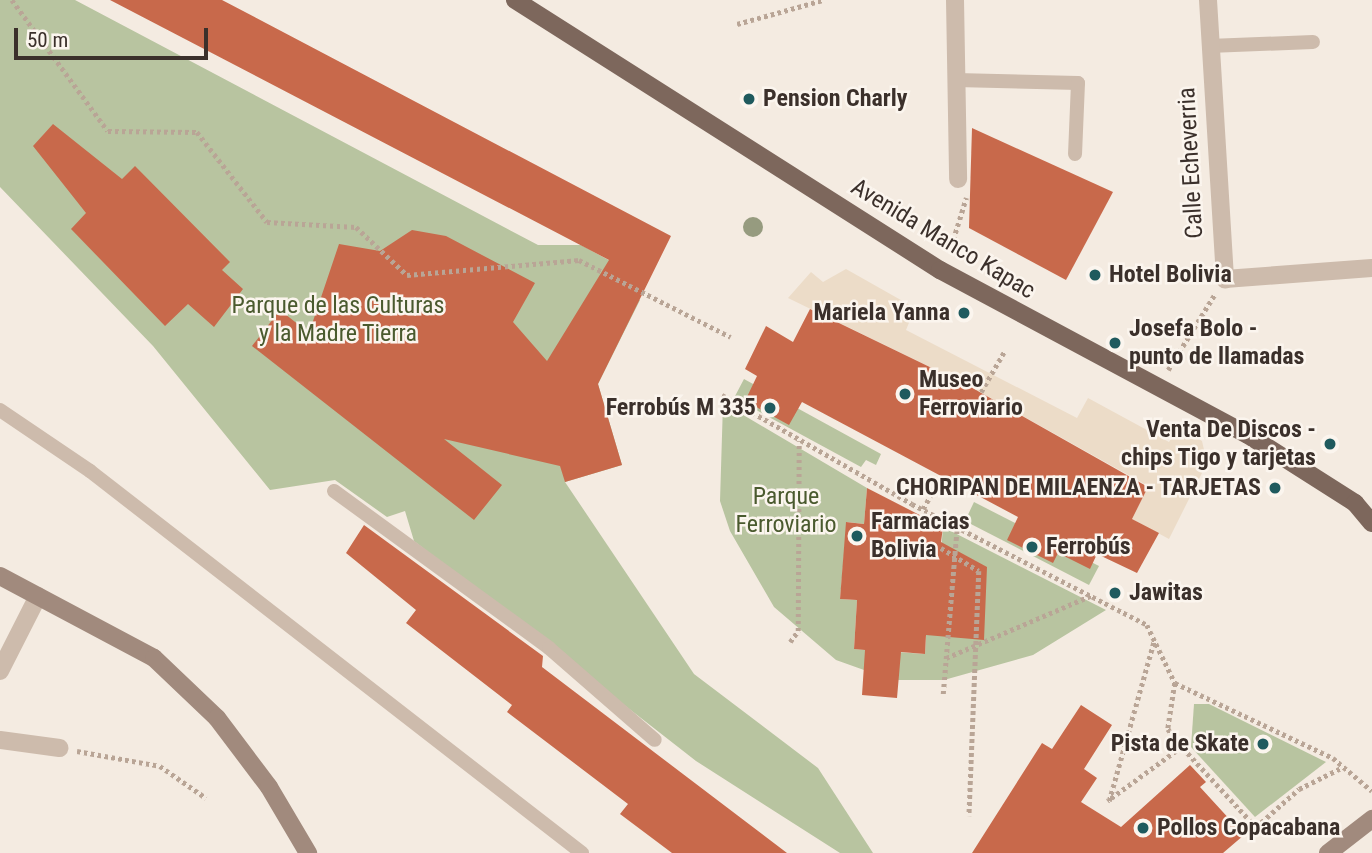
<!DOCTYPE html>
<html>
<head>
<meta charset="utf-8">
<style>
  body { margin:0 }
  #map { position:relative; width:1372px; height:853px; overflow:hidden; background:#f4ebe1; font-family:"Roboto Condensed",sans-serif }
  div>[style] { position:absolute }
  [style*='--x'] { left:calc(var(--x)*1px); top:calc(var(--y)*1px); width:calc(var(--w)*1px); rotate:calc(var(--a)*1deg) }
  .green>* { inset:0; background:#b8c4a0 }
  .plaza>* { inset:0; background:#ecdcc8 }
  .building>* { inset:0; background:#c8694b }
  .path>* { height:4.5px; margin-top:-2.25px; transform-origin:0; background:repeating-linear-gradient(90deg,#b9a596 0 3.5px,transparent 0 7px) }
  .lane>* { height:14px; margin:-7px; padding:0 7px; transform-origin:7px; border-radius:7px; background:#cdbbac }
  .street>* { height:18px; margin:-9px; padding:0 9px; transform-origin:9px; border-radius:9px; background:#cdbbac }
  .secondary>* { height:18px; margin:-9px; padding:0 9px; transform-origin:9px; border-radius:9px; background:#a18a7d }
  .primary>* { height:18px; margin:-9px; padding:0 9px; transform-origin:9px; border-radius:9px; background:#7d675c }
  .path-bridge>* { height:4.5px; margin-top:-2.25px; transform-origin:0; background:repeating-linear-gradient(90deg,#b9a596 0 3.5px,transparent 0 7px) }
  .trees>* { width:20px; height:20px; margin:-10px; border-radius:50%; background:#969b7f }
  .dots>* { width:19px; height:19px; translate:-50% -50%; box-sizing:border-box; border:4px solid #fbf5ee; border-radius:50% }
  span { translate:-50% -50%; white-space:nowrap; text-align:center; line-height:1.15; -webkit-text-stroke:5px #fbf5ee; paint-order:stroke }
  .poi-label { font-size:24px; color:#3b302b; font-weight:700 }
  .left { translate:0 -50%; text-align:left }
  .right { translate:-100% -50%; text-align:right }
  .street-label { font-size:24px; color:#3b302b }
  .park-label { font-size:24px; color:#4a5a2e }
  .scale { position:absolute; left:14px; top:28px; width:194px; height:32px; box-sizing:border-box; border:4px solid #3b302b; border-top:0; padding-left:9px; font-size:21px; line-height:24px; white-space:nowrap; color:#3b302b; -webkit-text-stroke:5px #fbf5ee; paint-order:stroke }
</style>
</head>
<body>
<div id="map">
  <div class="green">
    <div style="clip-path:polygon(0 0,75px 0,538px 245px,581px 245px,625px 269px,615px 288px,640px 300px,598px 384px,622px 465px,565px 482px,694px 674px,818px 768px,873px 853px,840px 853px,696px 761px,414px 541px,405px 511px,387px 517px,335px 480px,270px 490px,153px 346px,0 187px)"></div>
    <div style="clip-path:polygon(744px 379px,881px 454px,876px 465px,866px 460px,861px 467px,734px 398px)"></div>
    <div style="clip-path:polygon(723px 403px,867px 488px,864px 524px,847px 522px,840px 599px,857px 600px,854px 649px,925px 654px,926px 635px,934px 635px,943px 527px,1106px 610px,1033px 655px,944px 680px,892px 680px,836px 660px,774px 607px,730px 531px,720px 501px)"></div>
    <div style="clip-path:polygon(974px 502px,1099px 566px,1089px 585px,965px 521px)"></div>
    <div style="clip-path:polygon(1194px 704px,1209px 704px,1326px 762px,1255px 817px,1191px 747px)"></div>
  </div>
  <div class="plaza">
    <div style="clip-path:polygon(846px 269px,915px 308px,906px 330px,1077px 418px,1088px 398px,1169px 442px,1179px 427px,1202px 441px,1207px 463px,1169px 539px,1132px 519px,1148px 486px,969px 386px,788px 298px,811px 272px,823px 282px)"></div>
  </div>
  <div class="building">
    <div style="clip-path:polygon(110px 0,222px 0,671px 236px,598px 384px,622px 465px,565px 482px,560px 466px,444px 439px,502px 485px,474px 520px,252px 346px,280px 310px,309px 333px,339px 244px,380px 251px,412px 230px,446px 236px,535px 283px,513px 322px,547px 361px,609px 260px)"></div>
    <div style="clip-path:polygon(53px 124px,122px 179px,135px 166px,230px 262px,222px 270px,243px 289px,214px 327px,188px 304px,165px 326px,71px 229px,86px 213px,33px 146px)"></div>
    <div style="clip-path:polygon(972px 128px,1113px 192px,1066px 280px,969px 228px)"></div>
    <div style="clip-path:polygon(810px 309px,969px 386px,1148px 487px,1132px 519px,1159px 533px,1137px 573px,1097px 554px,1090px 569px,1058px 553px,1053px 563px,1007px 540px,1018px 517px,802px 402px,789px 425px,745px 401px,757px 376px,745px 369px,766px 326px,793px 342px)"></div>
    <div style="clip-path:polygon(867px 488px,943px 527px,941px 542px,987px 567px,984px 640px,926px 635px,925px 654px,901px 652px,897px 698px,862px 695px,865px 650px,854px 649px,857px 600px,840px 599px,846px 522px,864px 524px)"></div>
    <div style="clip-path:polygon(364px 525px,543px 656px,542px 667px,787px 853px,672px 853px,620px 814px,628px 804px,507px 712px,512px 705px,406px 623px,416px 610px,346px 553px)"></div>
    <div style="clip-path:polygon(1081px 705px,1112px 725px,1084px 769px,1097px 778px,1081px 802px,1121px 827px,1190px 765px,1206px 782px,1200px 787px,1244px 835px,1223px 853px,972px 853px,1042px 743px,1052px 749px)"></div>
  </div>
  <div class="path">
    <div style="--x:12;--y:0;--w:162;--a:53.8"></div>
    <div style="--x:108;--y:131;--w:89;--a:0.6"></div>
    <div style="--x:197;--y:132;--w:114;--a:52.1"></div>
    <div style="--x:267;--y:222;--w:89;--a:3.2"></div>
    <div style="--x:356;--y:227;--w:70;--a:43.3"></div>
    <div style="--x:407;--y:275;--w:173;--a:-5"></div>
    <div style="--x:579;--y:260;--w:170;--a:26.9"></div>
    <div style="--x:737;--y:24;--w:89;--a:-15.6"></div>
    <div style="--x:949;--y:253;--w:58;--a:-72.8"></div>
    <div style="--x:1168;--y:370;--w:89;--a:-58.3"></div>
    <div style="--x:981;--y:392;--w:46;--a:-60.1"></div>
    <div style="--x:722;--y:395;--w:219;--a:29.8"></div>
    <div style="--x:912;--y:504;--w:264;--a:27.2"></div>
    <div style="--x:1147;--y:625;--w:64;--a:64.2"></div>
    <div style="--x:1175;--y:683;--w:47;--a:98.7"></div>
    <div style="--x:1168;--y:729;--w:23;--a:52"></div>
    <div style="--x:1182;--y:747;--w:92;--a:143.9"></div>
    <div style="--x:923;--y:509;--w:33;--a:-61"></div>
    <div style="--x:790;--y:642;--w:14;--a:-54"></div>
    <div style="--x:798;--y:631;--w:190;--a:-89.7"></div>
    <div style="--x:946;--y:658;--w:159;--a:-23.3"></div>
    <div style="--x:1175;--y:683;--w:175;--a:25.4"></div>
    <div style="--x:1333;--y:758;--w:51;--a:40.2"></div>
    <div style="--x:943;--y:694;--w:169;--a:-85.2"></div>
    <div style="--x:1183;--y:748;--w:108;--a:47.3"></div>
    <div style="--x:1256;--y:827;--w:57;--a:-41.5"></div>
    <div style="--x:1299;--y:789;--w:47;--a:-26.6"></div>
    <div style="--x:77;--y:751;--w:84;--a:10.2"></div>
    <div style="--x:160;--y:766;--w:56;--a:34.8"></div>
    <div style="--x:1109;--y:801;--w:166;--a:-74.3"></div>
  </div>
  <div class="lane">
    <div style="--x:1209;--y:46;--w:104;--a:-2.2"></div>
    <div style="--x:956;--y:80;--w:122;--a:1.4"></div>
    <div style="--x:1078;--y:83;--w:71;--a:92.4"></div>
    <div style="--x:0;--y:410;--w:109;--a:34.1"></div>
    <div style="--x:90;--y:471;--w:623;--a:37.83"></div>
    <div style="--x:334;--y:491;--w:266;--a:36.1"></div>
    <div style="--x:549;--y:648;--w:140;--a:41"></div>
  </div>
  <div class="street">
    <div style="--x:955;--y:0;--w:179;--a:89"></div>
    <div style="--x:1208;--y:0;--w:280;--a:86.5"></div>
    <div style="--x:1225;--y:279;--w:147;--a:-4.3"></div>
    <div style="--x:0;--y:671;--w:84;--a:-63.1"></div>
    <div style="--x:0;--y:740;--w:60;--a:7.7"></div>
  </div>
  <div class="secondary">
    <div style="--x:0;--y:576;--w:174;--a:28"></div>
    <div style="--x:154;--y:658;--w:87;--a:43.6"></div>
    <div style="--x:217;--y:718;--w:86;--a:53"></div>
    <div style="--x:269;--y:787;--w:77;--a:59.4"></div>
    <div style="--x:1328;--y:853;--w:56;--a:-37.7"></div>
  </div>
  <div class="primary">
    <div style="--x:515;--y:0;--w:504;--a:32.43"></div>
    <div style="--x:940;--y:270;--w:349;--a:28.2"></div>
    <div style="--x:1248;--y:435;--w:127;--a:32.4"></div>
    <div style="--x:1355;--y:503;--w:26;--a:50"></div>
  </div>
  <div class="path-bridge">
    <div style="--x:941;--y:548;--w:44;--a:31.2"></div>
    <div style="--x:979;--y:571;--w:245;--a:92.3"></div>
  </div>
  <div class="trees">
    <div style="left:753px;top:227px"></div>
  </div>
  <div class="dots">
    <div style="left:749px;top:99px;background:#1f5a5e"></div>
    <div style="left:1095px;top:275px;background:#1f5a5e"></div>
    <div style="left:964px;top:313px;background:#1f5a5e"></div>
    <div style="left:1115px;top:343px;background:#1f5a5e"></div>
    <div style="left:905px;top:394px;background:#1f5a5e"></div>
    <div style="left:770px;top:408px;background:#1f5a5e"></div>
    <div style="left:1330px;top:444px;background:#1f5a5e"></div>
    <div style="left:1275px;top:488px;background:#1f5a5e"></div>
    <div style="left:857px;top:536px;background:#1f5a5e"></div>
    <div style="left:1032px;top:547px;background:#1f5a5e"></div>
    <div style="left:1115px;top:593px;background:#1f5a5e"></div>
    <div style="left:1263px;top:744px;background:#1f5a5e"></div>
    <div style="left:1143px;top:828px;background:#1f5a5e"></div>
  </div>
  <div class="poi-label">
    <span class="left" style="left:763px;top:99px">Pension Charly</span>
    <span class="left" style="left:1109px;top:275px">Hotel Bolivia</span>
    <span class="right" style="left:950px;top:313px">Mariela Yanna</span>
    <span class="left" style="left:1129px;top:343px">Josefa Bolo -<br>punto de llamadas</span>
    <span class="left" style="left:919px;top:394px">Museo<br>Ferroviario</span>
    <span class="right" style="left:756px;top:408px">Ferrobús M 335</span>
    <span class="right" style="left:1316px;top:444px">Venta De Discos -<br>chips Tigo y tarjetas</span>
    <span class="right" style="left:1261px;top:488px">CHORIPAN DE MILAENZA - TARJETAS</span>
    <span class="left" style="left:871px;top:536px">Farmacias<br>Bolivia</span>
    <span class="left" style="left:1046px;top:547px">Ferrobús</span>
    <span class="left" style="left:1129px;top:593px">Jawitas</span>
    <span class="right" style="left:1249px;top:744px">Pista de Skate</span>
    <span class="left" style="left:1157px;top:828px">Pollos Copacabana</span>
  </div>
  <div class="street-label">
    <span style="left:1191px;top:163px;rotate:-93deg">Calle Echeverria</span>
    <span style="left:943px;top:239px;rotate:31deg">Avenida Manco Kapac</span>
  </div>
  <div class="park-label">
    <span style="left:338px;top:320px">Parque de las Culturas<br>y la Madre Tierra</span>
    <span style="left:786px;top:511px">Parque<br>Ferroviario</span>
  </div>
  <div class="scale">50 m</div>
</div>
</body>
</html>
